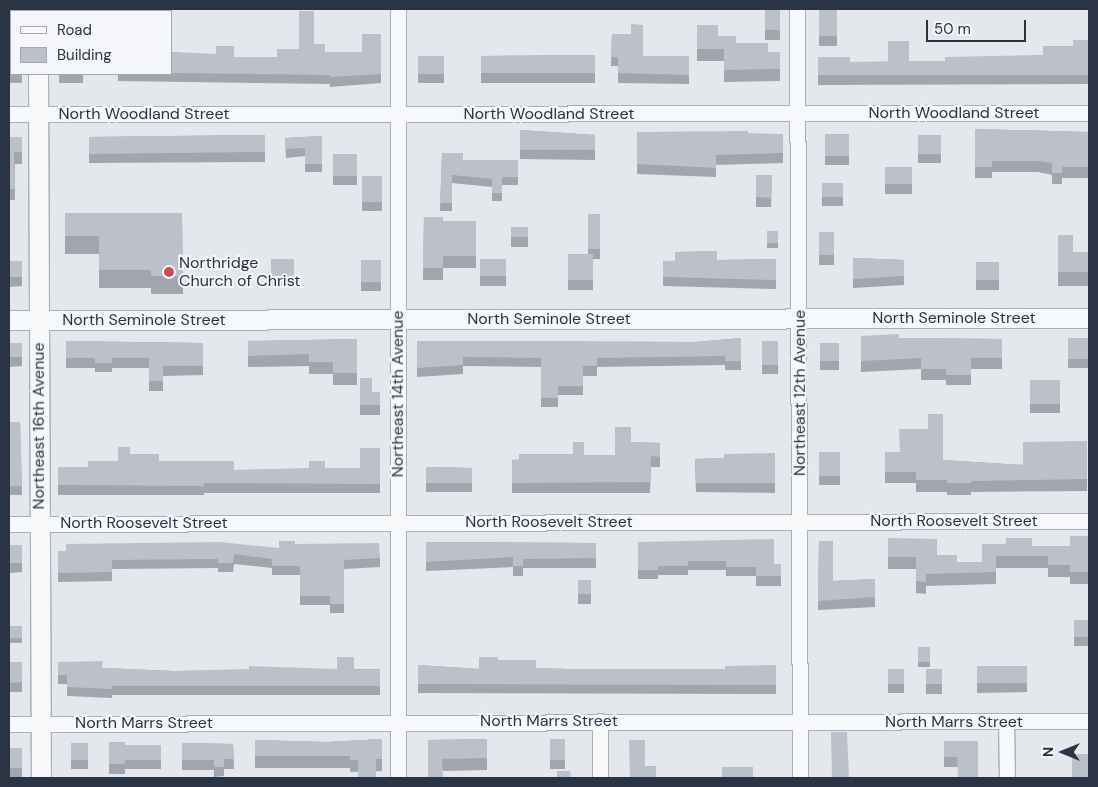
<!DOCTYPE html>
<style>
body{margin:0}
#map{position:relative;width:1098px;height:787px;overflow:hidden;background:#e4e7ec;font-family:"DM Sans",sans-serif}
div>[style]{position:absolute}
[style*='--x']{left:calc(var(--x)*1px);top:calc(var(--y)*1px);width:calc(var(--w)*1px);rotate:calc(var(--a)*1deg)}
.roads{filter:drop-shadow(1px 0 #a9aeb7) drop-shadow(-1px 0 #a9aeb7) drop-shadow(0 1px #a9aeb7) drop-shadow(0 -1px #a9aeb7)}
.minor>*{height:15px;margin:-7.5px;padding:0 7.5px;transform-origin:7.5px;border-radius:7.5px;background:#f7f8fa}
.tertiary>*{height:19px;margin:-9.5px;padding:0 9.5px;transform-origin:9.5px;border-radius:9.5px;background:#f7f8fa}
.wall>*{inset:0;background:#a1a5ae}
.building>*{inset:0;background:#bbc0ca}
.dots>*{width:14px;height:14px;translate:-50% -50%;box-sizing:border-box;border:2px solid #f4f6f9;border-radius:50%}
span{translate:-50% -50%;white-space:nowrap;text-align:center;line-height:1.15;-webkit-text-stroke:4px #f4f6f9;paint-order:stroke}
.street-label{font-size:16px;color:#2b3445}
.poi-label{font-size:16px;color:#2b3445}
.left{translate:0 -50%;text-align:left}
.frame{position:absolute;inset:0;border:10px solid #2b3445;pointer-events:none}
.legend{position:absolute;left:10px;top:10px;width:162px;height:65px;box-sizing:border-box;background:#f4f6f9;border:1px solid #a4a8b1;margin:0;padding:6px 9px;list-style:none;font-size:15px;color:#2b3445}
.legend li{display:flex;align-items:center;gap:10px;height:25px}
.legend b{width:25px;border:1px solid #a4a8b1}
.north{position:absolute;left:1038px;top:727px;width:50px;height:50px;-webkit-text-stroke:4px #f4f6f9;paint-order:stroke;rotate:270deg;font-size:14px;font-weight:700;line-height:20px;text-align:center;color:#2b3445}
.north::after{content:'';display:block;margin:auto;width:18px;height:22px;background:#2b3445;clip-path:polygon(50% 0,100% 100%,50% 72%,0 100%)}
.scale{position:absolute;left:926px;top:20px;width:100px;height:22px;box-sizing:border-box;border:2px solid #2b3445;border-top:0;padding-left:6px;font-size:15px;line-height:18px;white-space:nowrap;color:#2b3445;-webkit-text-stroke:4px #f4f6f9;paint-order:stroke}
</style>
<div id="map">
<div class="roads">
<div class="minor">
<div style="--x:398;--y:9;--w:769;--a:90"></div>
<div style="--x:797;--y:9;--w:769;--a:89.78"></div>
<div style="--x:9;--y:114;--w:1080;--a:-0.05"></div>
<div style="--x:9;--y:524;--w:1080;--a:-0.16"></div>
<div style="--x:600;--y:721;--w:57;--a:90"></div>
<div style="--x:1006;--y:722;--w:56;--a:89"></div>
<div style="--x:9;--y:724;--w:1080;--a:-0.16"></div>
</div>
<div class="tertiary">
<div style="--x:38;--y:9;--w:2;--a:90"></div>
<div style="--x:38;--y:74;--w:704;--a:89.76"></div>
<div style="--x:9;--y:320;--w:1080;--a:-0.11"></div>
</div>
</div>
<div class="wall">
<div style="clip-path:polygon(9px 9px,11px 11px,11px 74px,22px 74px,22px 83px,9px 83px)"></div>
<div style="clip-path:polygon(765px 10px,780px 10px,780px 40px,765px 40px)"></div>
<div style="clip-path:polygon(819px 10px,837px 10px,837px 46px,819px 46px)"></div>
<div style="clip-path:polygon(697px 25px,718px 36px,736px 43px,768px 52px,780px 52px,780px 81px,724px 82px,724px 61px,697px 61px)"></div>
<div style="clip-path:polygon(381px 34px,381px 83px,330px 87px,330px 84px,118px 81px,118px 74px,171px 74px,171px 52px,234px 57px,277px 57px,299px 49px,325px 52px,362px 52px)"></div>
<div style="clip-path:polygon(612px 34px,643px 56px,689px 56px,689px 84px,618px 83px,618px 66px,611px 66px)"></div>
<div style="clip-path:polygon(1089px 40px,1089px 84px,818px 85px,818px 57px,850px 62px,945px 61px,1043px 55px,1073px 46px)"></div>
<div style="clip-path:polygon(595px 55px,595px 83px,481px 83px,481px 56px)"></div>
<div style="clip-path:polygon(418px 56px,444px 56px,444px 83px,418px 83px)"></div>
<div style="clip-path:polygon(59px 74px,83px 74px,83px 83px,59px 83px)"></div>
<div style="clip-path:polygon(975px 129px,1089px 132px,1089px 178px,1062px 178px,1062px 184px,1052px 184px,1052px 175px,1038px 172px,992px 172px,992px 178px,975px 178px)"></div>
<div style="clip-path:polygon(520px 130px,595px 135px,595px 160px,520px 159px)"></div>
<div style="clip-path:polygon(637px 132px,783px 134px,783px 163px,716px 165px,716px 177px,637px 174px)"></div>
<div style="clip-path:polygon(825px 134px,849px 134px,849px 165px,825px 165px)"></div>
<div style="clip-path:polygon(265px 135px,265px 162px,89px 163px,89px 137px)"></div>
<div style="clip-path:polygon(918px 135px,941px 135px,941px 163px,918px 163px)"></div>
<div style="clip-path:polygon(322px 136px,322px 172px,305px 172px,305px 156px,286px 158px,285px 138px)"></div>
<div style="clip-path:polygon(9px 137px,22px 137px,22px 164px,15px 164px,15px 200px,9px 200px)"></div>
<div style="clip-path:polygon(442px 153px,463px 160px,518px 160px,518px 185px,502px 185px,502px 201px,492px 201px,492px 187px,452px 183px,452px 211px,440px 211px)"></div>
<div style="clip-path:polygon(333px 154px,357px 154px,357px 185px,333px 185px)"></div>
<div style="clip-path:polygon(885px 167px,912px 167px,912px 194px,885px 194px)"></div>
<div style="clip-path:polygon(756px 175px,772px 175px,771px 207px,756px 207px)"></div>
<div style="clip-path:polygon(362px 176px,382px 176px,382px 211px,362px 211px)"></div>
<div style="clip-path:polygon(822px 183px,843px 183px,843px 206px,822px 206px)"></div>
<div style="clip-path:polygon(65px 213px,182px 213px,183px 294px,151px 294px,151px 288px,99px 288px,99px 254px,65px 254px)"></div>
<div style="clip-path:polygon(588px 214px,600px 214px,600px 259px,593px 259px,593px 290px,568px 290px,568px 254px,588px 254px)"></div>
<div style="clip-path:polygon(424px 217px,443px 221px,476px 221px,476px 268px,443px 268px,443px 280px,423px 280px)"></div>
<div style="clip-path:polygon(511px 227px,528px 227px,528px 247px,511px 247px)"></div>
<div style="clip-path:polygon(767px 231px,778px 231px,778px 248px,767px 248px)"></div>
<div style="clip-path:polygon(819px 232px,834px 232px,834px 265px,819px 265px)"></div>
<div style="clip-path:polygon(1058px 235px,1073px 252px,1089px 252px,1089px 286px,1058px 286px)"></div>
<div style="clip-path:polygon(853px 258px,904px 260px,904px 285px,853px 288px)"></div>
<div style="clip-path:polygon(271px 259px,294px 259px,294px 286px,271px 286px)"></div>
<div style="clip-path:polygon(480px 259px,506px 259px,506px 286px,480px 286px)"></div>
<div style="clip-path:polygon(776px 259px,776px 289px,663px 286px,663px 261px)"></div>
<div style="clip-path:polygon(361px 260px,381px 260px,381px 291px,361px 291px)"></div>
<div style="clip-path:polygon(9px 261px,22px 261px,22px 286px,9px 287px)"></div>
<div style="clip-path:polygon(976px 262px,999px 262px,999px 290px,976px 290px)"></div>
<div style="clip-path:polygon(861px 336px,899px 338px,1002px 339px,1002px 369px,971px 369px,971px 385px,946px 385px,946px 380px,921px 380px,921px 369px,861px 372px)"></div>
<div style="clip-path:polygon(741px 338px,741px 370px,725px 370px,725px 365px,597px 367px,597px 376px,583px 376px,583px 395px,558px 395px,558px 407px,541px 407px,541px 367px,463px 366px,463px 374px,417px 377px,417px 341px,695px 342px)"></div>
<div style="clip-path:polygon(1068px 338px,1089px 338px,1089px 368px,1068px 368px)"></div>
<div style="clip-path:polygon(357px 339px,357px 385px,333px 385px,333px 374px,309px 374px,309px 366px,248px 367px,248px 341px)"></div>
<div style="clip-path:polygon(66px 341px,203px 343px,203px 375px,163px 376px,163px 391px,149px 391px,149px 368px,112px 368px,112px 372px,95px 372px,95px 368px,66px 368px)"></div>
<div style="clip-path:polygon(762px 341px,778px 341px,778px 374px,762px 374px)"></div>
<div style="clip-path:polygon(9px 343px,22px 343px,22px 366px,9px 367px)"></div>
<div style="clip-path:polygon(820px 343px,839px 343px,839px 370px,820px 370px)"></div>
<div style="clip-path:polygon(360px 378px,372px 392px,380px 392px,380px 415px,360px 415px)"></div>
<div style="clip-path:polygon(1030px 380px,1060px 380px,1060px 413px,1030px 413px)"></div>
<div style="clip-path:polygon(9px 422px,20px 422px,22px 495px,9px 495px)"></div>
<div style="clip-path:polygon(1087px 441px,1087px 491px,971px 492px,971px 495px,947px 495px,947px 492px,916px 492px,916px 483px,885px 483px,885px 452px,943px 460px,1023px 465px)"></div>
<div style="clip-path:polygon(631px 442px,660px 443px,660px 467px,651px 467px,650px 493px,512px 493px,512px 460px,584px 455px,615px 455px)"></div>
<div style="clip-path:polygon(380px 448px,380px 493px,204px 493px,204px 495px,58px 495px,58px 467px,88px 467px,118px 461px,130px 454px,159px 461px,234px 470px,360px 468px)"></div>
<div style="clip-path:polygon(819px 452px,840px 452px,840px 485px,819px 485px)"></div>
<div style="clip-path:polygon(775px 453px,775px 493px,696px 492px,695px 459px,724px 458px)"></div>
<div style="clip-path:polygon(426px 467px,472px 468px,472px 492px,426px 492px)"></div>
<div style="clip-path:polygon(1089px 536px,1089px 584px,1070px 584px,1070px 577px,1048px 577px,1048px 568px,996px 568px,996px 584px,926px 586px,926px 594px,916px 593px,916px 569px,888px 569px,888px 538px,957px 562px,982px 562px,982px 544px,1032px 546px,1070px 546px)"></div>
<div style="clip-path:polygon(819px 541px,833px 581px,875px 579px,875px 607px,818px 610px)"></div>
<div style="clip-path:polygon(426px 542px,596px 543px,596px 568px,523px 568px,523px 576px,513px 576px,513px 567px,426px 571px)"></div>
<div style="clip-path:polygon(638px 542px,774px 564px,781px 564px,781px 586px,756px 586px,756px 576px,726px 576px,726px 570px,688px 570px,688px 575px,658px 575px,658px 579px,638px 579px)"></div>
<div style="clip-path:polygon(295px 544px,380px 558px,380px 567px,344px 569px,344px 613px,330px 613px,330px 605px,300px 605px,300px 575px,272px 575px,272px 568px,234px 564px,233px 572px,218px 572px,218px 568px,112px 569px,112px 581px,58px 582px,58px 551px,279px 548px)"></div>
<div style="clip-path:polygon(9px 545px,22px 545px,22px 572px,9px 573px)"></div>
<div style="clip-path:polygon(578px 580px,591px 580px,591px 604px,578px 604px)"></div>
<div style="clip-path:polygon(1074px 620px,1089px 620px,1089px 646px,1074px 646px)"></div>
<div style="clip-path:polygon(9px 626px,22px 626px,22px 643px,9px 643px)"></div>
<div style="clip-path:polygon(918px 647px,930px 647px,930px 667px,918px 667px)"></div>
<div style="clip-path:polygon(498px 660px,536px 668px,567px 669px,725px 669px,776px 665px,776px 694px,418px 693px,418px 665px,479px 669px)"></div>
<div style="clip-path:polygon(9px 662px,22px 662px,22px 692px,9px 692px)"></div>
<div style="clip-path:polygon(58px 662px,103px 668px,174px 671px,380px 669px,380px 695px,112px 695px,112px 698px,67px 696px,67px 684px,58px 684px)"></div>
<div style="clip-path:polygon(977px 666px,1027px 666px,1027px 692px,977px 693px)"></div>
<div style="clip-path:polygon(888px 669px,904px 669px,904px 693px,888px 693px)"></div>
<div style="clip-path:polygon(926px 669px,942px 669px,942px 694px,926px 694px)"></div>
<div style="clip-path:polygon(382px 739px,382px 771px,350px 772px,350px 768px,255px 768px,255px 740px,328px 742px)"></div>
<div style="clip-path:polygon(487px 739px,487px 770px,443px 771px,428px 740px)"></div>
<div style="clip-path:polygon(550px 739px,565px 739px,565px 769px,550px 769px)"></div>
<div style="clip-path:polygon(944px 741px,978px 778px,957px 767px,944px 767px)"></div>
<div style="clip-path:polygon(109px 742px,125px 745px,161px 745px,161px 769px,125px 769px,125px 774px,109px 774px)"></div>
<div style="clip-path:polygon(71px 743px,88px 743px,88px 769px,71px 769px)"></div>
<div style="clip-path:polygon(182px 743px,233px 744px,234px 769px,224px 769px,224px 776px,214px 777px,214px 770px,182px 770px)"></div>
<div style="clip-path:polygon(9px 748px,22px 748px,22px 777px,9px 777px)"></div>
</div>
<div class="building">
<div style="clip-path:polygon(9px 9px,12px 9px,11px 71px,9px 71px)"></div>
<div style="clip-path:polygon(765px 10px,780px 10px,780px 30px,765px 30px)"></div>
<div style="clip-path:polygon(819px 10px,837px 10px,837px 36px,819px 36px)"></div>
<div style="clip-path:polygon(299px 11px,314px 11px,314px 44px,325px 44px,325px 52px,362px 52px,362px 34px,381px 34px,381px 74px,330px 77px,330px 75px,171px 73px,171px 52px,216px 54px,216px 46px,234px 46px,234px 57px,277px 57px,277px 49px,299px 49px)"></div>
<div style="clip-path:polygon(631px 24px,643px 25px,643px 56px,689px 56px,689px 75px,618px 73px,618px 57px,611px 57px,612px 34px,631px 34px)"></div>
<div style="clip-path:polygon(697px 25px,718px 25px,718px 36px,736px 36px,736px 43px,768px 43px,768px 52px,780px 52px,780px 69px,724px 70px,724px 49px,697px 49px)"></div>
<div style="clip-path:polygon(1073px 40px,1089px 40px,1089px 75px,818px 75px,818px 57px,850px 57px,850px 62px,888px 62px,888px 41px,909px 41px,909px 61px,945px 61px,945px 57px,1043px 55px,1043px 46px,1073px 46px)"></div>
<div style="clip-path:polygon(595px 55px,595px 73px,481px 73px,481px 56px)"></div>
<div style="clip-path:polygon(418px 56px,444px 56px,444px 74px,418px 74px)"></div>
<div style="clip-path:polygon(975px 129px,1089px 132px,1089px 167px,1062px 167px,1062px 173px,1052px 173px,1052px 163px,1038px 161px,992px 161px,992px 167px,975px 167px)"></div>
<div style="clip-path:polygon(520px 130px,595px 135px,595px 150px,520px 150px)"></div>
<div style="clip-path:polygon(748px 131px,748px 134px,783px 134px,783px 153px,716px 155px,716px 168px,637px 164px,637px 132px)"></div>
<div style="clip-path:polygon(825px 134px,849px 134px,849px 156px,825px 156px)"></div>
<div style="clip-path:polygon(265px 135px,265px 152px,89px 154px,89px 137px)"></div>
<div style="clip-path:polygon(918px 135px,941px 135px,941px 154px,918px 154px)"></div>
<div style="clip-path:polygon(322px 136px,322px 164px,305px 164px,305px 148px,286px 149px,285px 138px)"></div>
<div style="clip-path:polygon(9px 137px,22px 137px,22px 152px,14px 152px,15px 189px,9px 189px)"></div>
<div style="clip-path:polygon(442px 153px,463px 153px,463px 160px,518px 160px,518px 177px,502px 177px,502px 193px,492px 193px,492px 179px,452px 175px,452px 203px,440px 203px)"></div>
<div style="clip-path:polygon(333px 154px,357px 154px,357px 176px,333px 176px)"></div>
<div style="clip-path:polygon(885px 167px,912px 167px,912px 184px,885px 184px)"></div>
<div style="clip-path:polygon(756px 175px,772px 175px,771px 198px,756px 197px)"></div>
<div style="clip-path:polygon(362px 176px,382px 176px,382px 202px,362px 202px)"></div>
<div style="clip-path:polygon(822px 183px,843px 183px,843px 197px,822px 197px)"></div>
<div style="clip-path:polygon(65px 213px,182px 213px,183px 276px,151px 276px,151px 270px,99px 270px,99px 236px,65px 236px)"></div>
<div style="clip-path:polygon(588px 214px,600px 214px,600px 249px,588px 249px)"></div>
<div style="clip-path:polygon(424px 217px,443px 217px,443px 221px,476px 221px,476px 256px,443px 256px,443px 268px,423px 268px)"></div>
<div style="clip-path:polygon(511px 227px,528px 227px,528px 237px,511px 237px)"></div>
<div style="clip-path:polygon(767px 231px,778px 231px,778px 243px,767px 243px)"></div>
<div style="clip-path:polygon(819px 232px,834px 232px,834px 255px,819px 255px)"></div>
<div style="clip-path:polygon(1058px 235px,1073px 235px,1073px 252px,1089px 252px,1089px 272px,1058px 272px)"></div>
<div style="clip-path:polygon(700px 251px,717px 251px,717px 260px,776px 259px,776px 280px,663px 277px,663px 261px,675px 261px,675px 252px)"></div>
<div style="clip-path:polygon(568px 254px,593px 254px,593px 280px,568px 280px)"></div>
<div style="clip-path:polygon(853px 258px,904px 260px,904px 276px,853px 279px)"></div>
<div style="clip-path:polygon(271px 259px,294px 259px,294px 277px,271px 277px)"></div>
<div style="clip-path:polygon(480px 259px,506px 259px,506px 276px,480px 276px)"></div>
<div style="clip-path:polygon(361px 260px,381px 260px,381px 282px,361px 282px)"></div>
<div style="clip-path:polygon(9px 261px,22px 261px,22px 277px,9px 277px)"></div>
<div style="clip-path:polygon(976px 262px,999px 262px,999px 280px,976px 280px)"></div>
<div style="clip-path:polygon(899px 334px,899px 338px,1002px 339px,1002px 358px,971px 358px,971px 375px,946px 375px,946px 369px,921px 369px,921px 358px,861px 361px,861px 336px)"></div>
<div style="clip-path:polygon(741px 338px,741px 361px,725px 361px,725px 356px,597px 358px,597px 366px,583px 366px,583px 386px,558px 386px,558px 398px,541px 398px,541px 358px,463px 357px,463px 365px,417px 368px,417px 341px,695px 342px)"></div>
<div style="clip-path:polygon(1068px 338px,1089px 338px,1089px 359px,1068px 359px)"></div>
<div style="clip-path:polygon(357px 339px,357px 373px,333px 373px,333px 362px,309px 362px,309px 354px,248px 356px,248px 341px)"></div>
<div style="clip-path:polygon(66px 341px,203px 343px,203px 366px,163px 366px,163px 381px,149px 381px,149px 358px,112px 358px,112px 363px,95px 363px,95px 358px,66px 358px)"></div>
<div style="clip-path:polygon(762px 341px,778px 341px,778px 365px,762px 365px)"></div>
<div style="clip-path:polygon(9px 343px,22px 343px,22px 357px,9px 357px)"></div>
<div style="clip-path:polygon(820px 343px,839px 343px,839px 361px,820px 361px)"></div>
<div style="clip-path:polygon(360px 378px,372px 378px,372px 392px,380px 392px,380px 405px,360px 405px)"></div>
<div style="clip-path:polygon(1030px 380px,1060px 380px,1060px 404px,1030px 404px)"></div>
<div style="clip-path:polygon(928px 414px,943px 414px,943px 460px,1023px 465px,1023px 442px,1087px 441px,1087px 479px,971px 481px,971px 483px,947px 483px,947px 480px,916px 480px,916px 472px,885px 472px,885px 452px,900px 452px,899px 429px,928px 429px)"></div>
<div style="clip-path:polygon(9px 422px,20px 422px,22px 486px,9px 486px)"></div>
<div style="clip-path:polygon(615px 427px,631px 427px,631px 442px,660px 443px,660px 457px,651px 456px,650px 482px,512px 483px,512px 460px,519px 460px,519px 454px,573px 454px,573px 442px,584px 442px,584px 455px,615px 455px)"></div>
<div style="clip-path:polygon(118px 447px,130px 447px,130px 454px,159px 454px,159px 461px,234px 461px,234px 470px,309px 468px,309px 461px,325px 461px,325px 468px,360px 468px,360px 448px,380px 448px,380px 484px,204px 483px,204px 486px,58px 485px,58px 467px,88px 467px,88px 461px,118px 461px)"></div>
<div style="clip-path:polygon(819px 452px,840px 452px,840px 476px,819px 476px)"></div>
<div style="clip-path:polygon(775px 453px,775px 483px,696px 483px,695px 459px,724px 458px,724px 454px)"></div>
<div style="clip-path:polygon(426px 467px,472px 468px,472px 483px,426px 483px)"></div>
<div style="clip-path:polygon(1070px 536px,1089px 536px,1089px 572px,1070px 572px,1070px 565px,1048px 565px,1048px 556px,996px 556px,996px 572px,926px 574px,926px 582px,916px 581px,916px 557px,888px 557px,888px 538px,937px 539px,937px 555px,957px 555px,957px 562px,982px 562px,982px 544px,1006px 544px,1006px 538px,1032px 538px,1032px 546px,1070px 546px)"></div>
<div style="clip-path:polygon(774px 539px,774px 564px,781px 564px,781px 576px,756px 576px,756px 567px,726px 567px,726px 561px,688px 561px,688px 566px,658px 566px,658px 570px,638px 570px,638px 542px)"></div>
<div style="clip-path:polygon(279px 541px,295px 541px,295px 544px,379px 543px,380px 558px,344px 560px,344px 604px,330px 604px,330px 596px,300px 596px,300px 566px,272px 566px,272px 559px,234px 554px,233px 563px,218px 563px,218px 559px,112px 560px,112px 572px,58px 573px,58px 551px,66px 551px,66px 544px,219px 542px,279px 548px)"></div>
<div style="clip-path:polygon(819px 541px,833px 541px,833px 581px,875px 579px,875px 597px,818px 601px)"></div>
<div style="clip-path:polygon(426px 542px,596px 543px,596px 558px,523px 559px,523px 566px,513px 566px,513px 557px,426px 562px)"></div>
<div style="clip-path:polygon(9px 545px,22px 545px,22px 563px,9px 563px)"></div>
<div style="clip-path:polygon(578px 580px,591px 580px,591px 594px,578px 594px)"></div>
<div style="clip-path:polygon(1074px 620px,1089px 620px,1089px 637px,1074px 637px)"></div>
<div style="clip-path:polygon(9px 626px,22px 626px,22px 638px,9px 638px)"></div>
<div style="clip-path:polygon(918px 647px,930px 647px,930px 662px,918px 662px)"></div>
<div style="clip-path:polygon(337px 657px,354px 657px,354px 670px,380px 669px,380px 686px,112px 686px,112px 689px,67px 687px,67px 675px,58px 675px,58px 662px,103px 661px,102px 668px,174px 671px,249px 669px,249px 666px,337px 669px)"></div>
<div style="clip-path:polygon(479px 657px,498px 657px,498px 660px,536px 660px,536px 668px,567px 669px,725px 669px,725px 666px,776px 665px,776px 685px,418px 684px,418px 665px,479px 669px)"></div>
<div style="clip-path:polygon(9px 662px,22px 662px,22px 682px,9px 683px)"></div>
<div style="clip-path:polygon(977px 666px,1027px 666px,1027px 683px,977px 683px)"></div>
<div style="clip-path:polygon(888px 669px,904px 669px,904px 684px,888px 684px)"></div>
<div style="clip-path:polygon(926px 669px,942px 669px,942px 684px,926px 684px)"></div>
<div style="clip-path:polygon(831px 732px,847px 732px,849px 778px,832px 778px)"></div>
<div style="clip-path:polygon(382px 739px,382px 759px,376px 759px,376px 778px,358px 778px,358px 760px,350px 760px,350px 756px,255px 756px,255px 740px,328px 742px)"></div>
<div style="clip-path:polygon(487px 739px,487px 758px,442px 759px,443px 778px,428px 778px,428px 740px)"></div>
<div style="clip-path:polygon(550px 739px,565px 739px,565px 760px,550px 760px)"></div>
<div style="clip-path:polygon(629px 740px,645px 740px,645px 766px,656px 766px,656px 778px,630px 778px)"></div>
<div style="clip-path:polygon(944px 741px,978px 741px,978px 778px,958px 778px,957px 757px,944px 757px)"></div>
<div style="clip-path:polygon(109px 742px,125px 742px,125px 745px,161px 745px,161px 760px,125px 760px,125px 764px,109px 764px)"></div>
<div style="clip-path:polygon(71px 743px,88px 743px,88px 760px,71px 760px)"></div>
<div style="clip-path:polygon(182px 743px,233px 744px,234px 759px,224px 759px,224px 767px,214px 767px,214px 760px,182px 760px)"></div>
<div style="clip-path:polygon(9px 748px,22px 748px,22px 768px,9px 768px)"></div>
<div style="clip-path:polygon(1072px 754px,1089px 754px,1089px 778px,1072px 778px)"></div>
<div style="clip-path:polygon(722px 767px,753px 767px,753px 778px,722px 778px)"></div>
<div style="clip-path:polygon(557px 771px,570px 771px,571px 778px,557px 778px)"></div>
</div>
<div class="dots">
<div style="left:169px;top:272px;background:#d1495b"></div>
</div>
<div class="street-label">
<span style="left:954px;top:113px">North Woodland Street</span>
<span style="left:144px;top:114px">North Woodland Street</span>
<span style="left:549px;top:114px">North Woodland Street</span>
<span style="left:954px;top:318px">North Seminole Street</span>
<span style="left:549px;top:319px">North Seminole Street</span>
<span style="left:144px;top:320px">North Seminole Street</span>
<span style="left:800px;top:393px;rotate:-90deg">Northeast 12th Avenue</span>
<span style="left:398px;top:394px;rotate:-90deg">Northeast 14th Avenue</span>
<span style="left:39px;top:426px;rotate:-90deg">Northeast 16th Avenue</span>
<span style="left:954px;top:521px">North Roosevelt Street</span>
<span style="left:549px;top:522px">North Roosevelt Street</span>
<span style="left:144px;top:523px">North Roosevelt Street</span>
<span style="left:549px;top:721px">North Marrs Street</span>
<span style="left:954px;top:722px">North Marrs Street</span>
<span style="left:144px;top:723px">North Marrs Street</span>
</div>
<div class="poi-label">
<span class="left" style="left:179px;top:272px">Northridge<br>Church of Christ</span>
</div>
<div class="frame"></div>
<ul class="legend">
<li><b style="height:6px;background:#f7f8fa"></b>Road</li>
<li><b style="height:14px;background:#bbc0ca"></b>Building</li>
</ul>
<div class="north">N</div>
<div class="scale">50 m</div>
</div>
